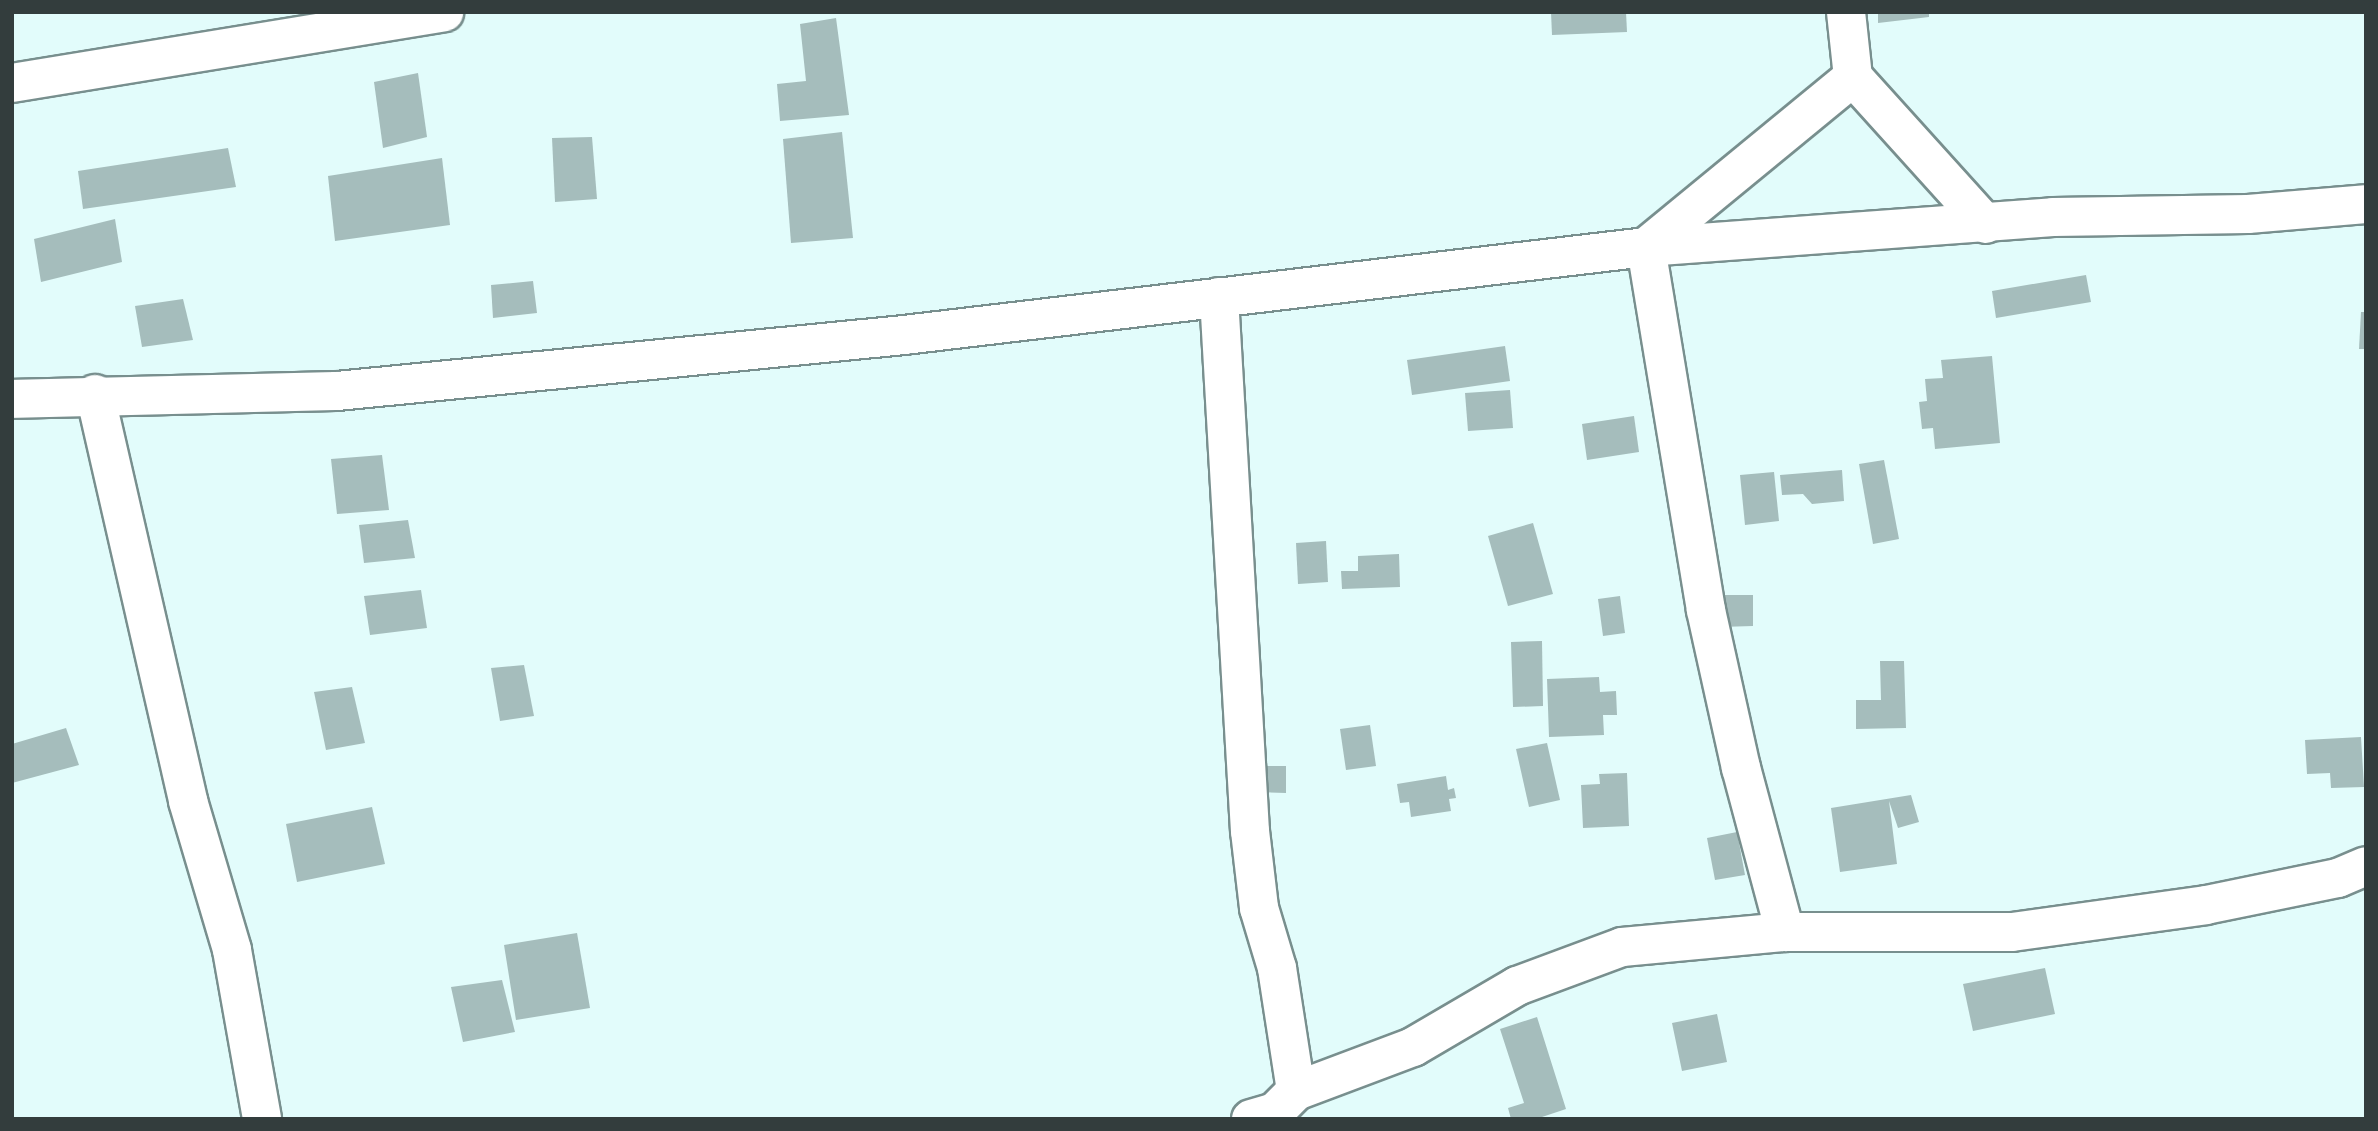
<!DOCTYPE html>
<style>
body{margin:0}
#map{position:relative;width:2378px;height:1131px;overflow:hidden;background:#e2fcfb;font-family:Arial,sans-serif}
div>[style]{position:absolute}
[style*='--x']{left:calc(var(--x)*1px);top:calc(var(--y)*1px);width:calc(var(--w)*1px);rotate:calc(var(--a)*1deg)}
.building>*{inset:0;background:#a5bdbc}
.roads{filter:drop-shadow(2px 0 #788f8e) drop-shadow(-2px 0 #788f8e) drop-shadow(0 2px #788f8e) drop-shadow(0 -2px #788f8e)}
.minor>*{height:38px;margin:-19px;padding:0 19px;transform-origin:19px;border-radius:19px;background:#fff}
span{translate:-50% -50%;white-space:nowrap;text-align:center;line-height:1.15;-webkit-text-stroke:7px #fff;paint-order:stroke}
.frame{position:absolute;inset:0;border:14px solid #333d3d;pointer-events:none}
</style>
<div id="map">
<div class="building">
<div style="clip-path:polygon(1551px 12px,1626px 12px,1627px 32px,1552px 35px)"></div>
<div style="clip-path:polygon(1878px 12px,1929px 12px,1929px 17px,1878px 23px)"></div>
<div style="clip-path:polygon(836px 18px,849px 115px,780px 121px,777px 84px,806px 81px,800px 24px)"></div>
<div style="clip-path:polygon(418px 73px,427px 137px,383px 148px,374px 82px)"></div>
<div style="clip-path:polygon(842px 132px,853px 238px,791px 243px,783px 139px)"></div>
<div style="clip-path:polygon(592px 137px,597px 199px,555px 202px,552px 138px)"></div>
<div style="clip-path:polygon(228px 148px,236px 187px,83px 209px,78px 171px)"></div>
<div style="clip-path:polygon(442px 158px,450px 225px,335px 241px,328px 176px)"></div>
<div style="clip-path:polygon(115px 219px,122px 262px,41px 282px,34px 239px)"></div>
<div style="clip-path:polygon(2086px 275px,2091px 302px,1996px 318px,1992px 291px)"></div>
<div style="clip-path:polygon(533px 281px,537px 313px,493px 318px,491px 285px)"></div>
<div style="clip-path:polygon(183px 299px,193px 340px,142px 347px,135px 306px)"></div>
<div style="clip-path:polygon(2361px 312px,2366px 312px,2366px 349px,2359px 349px)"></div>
<div style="clip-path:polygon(1505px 346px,1510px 381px,1412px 395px,1407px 360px)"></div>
<div style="clip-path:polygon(1992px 356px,2000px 443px,1935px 449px,1933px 428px,1922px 429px,1919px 402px,1927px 401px,1925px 379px,1943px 378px,1941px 360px)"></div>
<div style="clip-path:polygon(1510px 390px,1513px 428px,1468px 431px,1465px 393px)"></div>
<div style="clip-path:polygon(1634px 416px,1639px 452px,1587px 460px,1582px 424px)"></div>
<div style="clip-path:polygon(382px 455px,389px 510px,337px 514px,331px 459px)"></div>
<div style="clip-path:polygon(1884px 460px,1899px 539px,1873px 544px,1859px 464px)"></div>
<div style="clip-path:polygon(1842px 470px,1844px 501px,1812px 504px,1803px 494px,1782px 495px,1780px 475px)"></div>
<div style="clip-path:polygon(1774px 472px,1779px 521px,1745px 525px,1740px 475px)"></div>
<div style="clip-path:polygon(408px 520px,415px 558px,364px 563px,359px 525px)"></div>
<div style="clip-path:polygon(1533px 523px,1553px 594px,1508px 606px,1488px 536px)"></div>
<div style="clip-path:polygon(1326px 541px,1328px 582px,1298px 584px,1296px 543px)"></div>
<div style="clip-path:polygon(1399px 554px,1400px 587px,1342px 589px,1341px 571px,1358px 571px,1358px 556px)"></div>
<div style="clip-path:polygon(421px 590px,427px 628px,370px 635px,364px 596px)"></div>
<div style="clip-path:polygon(1720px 595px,1753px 595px,1753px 626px,1720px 627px)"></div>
<div style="clip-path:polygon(1620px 596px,1625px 633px,1603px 636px,1598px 599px)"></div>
<div style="clip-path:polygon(1542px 641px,1543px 706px,1513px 707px,1511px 642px)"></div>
<div style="clip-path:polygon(1880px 661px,1904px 661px,1906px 728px,1856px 729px,1856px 700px,1881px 700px)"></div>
<div style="clip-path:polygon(524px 665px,534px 716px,500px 721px,491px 668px)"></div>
<div style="clip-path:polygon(1599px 677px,1600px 692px,1616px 691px,1617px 715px,1603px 715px,1604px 735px,1549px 737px,1547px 679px)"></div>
<div style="clip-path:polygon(352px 687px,365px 743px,326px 750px,314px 692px)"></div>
<div style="clip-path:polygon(1370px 725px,1376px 766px,1346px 770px,1340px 729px)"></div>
<div style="clip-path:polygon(66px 728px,79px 765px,12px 783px,12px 744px)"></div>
<div style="clip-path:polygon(2361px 737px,2364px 787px,2331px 788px,2330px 773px,2307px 774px,2305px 740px)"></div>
<div style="clip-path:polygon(1547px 743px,1560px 800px,1529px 807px,1516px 749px)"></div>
<div style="clip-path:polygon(1261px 766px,1286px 766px,1286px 793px,1260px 792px)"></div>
<div style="clip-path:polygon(1627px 773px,1629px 826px,1583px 828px,1581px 785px,1600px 784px,1599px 774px)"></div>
<div style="clip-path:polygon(1446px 776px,1448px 790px,1454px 788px,1456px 798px,1449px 799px,1451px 811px,1411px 817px,1409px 802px,1400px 803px,1397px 784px)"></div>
<div style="clip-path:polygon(1911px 795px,1919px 822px,1898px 828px,1889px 801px,1897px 864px,1840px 872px,1831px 808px)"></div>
<div style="clip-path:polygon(372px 807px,385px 864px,297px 882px,286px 824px)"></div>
<div style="clip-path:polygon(1737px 832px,1745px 875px,1715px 880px,1707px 838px)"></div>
<div style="clip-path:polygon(577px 933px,590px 1008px,516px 1020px,504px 945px)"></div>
<div style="clip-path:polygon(2045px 968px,2055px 1014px,1973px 1031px,1963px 984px)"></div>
<div style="clip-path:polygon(502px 980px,515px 1032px,463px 1042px,451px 987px)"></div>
<div style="clip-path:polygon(1717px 1014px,1727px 1062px,1682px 1071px,1672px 1023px)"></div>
<div style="clip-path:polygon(1537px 1017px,1566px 1109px,1536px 1119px,1511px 1119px,1508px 1108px,1524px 1103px,1500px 1029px)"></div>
</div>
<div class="roads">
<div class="minor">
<div style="--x:1846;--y:12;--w:65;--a:83.9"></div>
<div style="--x:1853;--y:77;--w:198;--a:47.9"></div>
<div style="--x:12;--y:83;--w:438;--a:-9.3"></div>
<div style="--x:1219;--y:297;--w:535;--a:86.68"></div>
<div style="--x:1250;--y:831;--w:78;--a:83.3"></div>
<div style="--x:1259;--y:908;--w:63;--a:73.3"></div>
<div style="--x:1277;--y:968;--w:124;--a:81.2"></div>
<div style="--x:95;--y:394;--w:417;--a:77.1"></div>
<div style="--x:188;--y:801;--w:155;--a:73.5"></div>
<div style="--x:232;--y:950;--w:172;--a:79.9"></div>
<div style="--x:12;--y:399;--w:325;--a:-1.4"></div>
<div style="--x:337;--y:391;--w:570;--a:-5.64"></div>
<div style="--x:904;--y:335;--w:747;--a:-6.76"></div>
<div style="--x:1646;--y:247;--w:408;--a:-4.2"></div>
<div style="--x:2053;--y:217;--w:195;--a:-0.9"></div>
<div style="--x:2248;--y:214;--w:118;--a:-4.8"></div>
<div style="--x:1785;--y:932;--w:170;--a:-105"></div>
<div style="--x:1741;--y:768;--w:162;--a:-102.5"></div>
<div style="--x:1706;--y:610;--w:368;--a:-99.4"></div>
<div style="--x:1646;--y:247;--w:268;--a:-39.4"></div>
<div style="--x:1251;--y:1119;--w:25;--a:-16"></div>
<div style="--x:1275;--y:1112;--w:30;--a:-45"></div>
<div style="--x:1296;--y:1091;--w:125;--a:-20.6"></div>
<div style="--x:1413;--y:1047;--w:121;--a:-30.4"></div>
<div style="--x:1517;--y:986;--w:112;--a:-20.4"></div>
<div style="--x:1622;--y:947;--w:164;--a:-5.3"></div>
<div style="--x:1785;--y:932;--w:227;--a:0"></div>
<div style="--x:2012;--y:932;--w:196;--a:-7.9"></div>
<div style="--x:2206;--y:905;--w:135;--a:-11.6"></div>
<div style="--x:2338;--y:878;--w:30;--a:-23"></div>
</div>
</div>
<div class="frame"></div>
</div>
